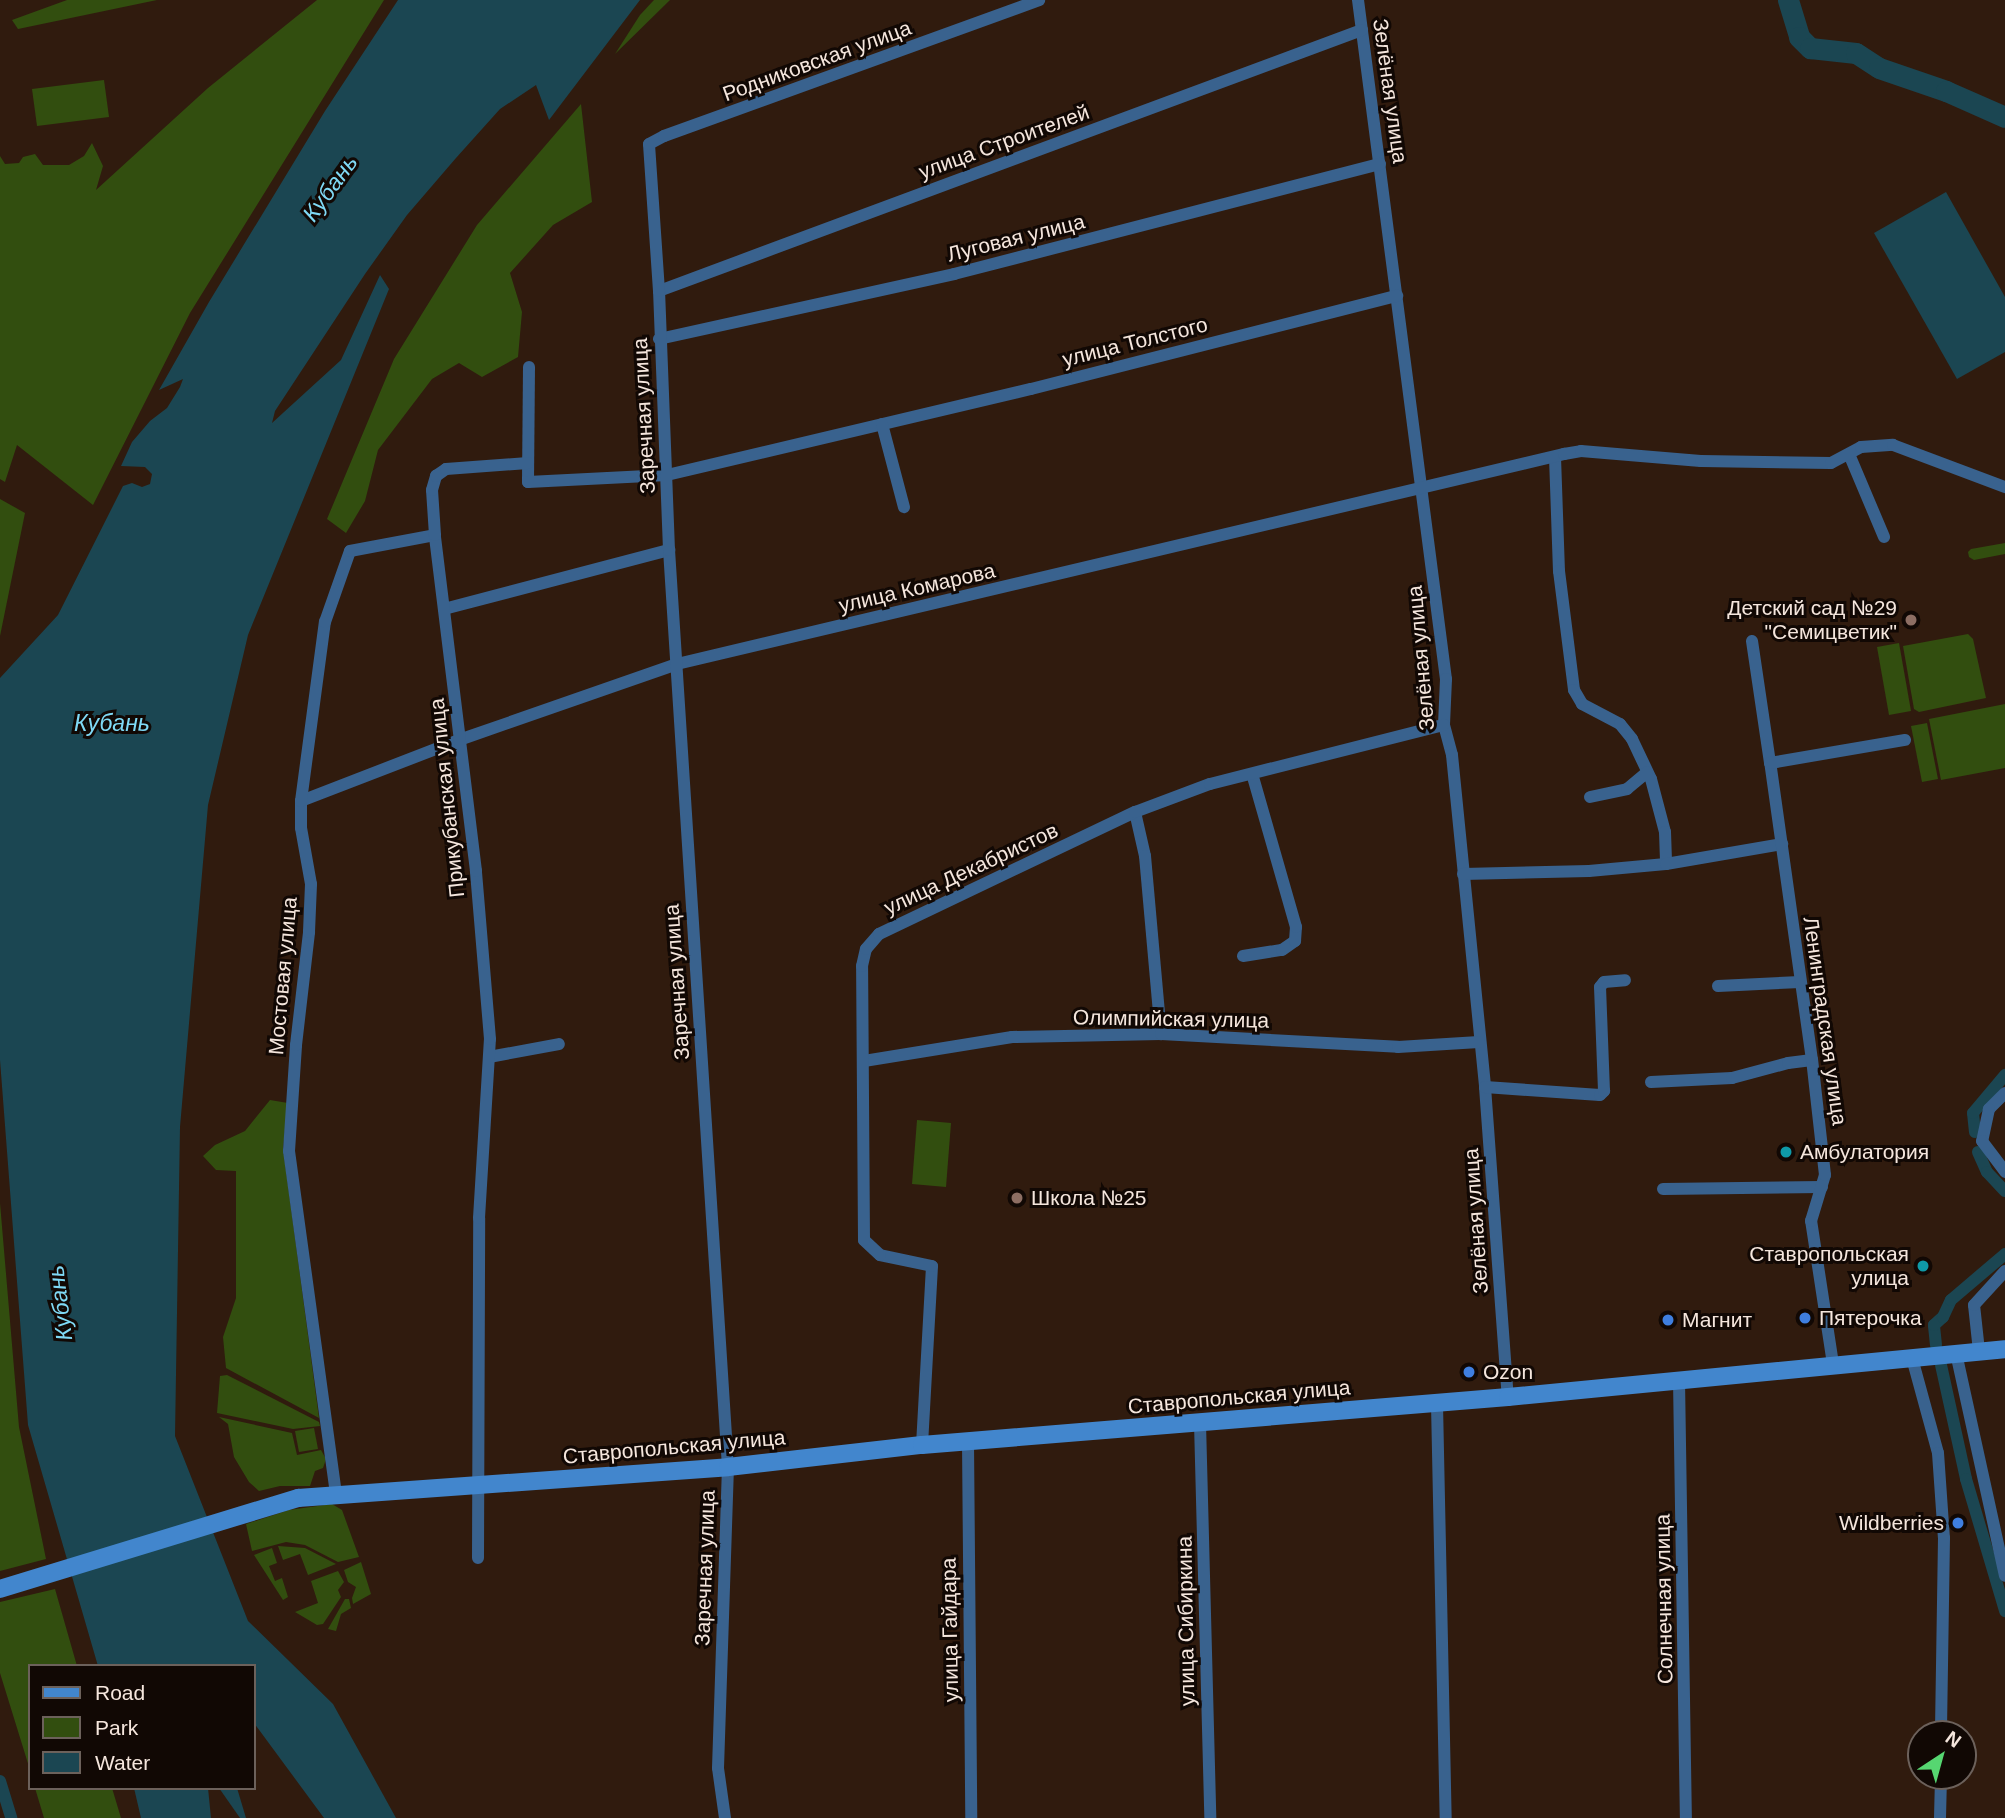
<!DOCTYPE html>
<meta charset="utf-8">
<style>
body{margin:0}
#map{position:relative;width:2005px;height:1818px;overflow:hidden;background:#301b0e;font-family:Arial,sans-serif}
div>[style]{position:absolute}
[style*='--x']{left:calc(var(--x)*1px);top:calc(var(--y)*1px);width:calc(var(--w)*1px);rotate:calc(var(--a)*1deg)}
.green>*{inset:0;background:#324e0f}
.water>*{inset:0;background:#1b4652}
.canal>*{height:12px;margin:-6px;padding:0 6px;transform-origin:6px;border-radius:6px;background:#1b4652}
.river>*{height:21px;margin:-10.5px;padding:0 10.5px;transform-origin:10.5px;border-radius:10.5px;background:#1b4652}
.minor>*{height:12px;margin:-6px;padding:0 6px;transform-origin:6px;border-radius:6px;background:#39628e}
.secondary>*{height:18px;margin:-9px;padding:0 9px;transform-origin:9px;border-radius:9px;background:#4286cd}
.dots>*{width:19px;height:19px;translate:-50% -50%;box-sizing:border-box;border:4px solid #110804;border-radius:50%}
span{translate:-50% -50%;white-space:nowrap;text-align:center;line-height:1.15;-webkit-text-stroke:6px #110804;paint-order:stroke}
.street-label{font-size:21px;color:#f5e6dd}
.poi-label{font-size:21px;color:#f5e6dd}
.right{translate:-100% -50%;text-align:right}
.left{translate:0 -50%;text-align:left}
.water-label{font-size:23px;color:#7fd9f5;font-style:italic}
.legend{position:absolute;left:28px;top:1664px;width:228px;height:126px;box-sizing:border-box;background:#110804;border:2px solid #6c615b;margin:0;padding:9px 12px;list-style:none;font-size:21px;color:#f5e6dd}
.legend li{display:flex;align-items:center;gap:14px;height:35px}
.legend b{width:35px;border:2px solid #6c615b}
.north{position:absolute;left:1907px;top:1720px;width:70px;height:70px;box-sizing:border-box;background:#110804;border:2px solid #6c615b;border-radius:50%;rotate:36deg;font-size:19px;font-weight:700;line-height:28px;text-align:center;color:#f5e6dd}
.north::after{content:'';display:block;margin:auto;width:24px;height:32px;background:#56d671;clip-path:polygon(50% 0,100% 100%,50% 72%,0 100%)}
</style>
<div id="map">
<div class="green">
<div style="clip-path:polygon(67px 0,157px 0,18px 29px,12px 20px)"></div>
<div style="clip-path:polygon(317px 0,384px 0,190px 313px,93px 505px,17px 445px,5px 482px,0 479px,0 156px,5px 164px,19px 163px,23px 157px,35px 154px,43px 165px,69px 165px,84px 156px,92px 143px,103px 166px,96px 190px,208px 88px)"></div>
<div style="clip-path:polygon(654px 0,670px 0,615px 54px,640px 15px)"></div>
<div style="clip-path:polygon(104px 80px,109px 117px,37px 126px,32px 89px)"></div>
<div style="clip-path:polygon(581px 104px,592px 202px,553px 225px,510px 273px,522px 312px,518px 357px,482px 377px,459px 363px,432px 379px,378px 450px,365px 501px,346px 533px,327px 519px,394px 359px,477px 225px)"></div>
<div style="clip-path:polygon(0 499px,25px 513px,0 636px)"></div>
<div style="clip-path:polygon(2005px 543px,2005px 554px,1974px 560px,1969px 557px,1968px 552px,1971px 549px)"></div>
<div style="clip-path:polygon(1968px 634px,1973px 639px,1986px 698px,1919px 712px,1914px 709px,1903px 646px)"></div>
<div style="clip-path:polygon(1899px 643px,1911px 711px,1889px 715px,1877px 647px)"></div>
<div style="clip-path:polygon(2005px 704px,2005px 768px,1941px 780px,1929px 719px)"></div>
<div style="clip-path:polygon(1927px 723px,1938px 779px,1922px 782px,1911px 726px)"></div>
<div style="clip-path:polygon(270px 1100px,288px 1103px,283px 1148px,319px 1418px,226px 1368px,223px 1337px,236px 1298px,236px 1171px,216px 1170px,203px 1156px,215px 1145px,245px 1131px)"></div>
<div style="clip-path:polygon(917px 1120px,951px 1123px,946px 1187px,912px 1184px)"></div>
<div style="clip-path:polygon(0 1203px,19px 1427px,46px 1559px,0 1571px)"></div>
<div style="clip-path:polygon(227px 1375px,319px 1422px,320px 1426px,293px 1429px,217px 1413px,220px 1376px)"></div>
<div style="clip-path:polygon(219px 1417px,292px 1433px,297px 1455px,321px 1450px,326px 1459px,323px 1468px,315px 1471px,310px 1486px,280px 1486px,259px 1491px,249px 1482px,234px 1457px,228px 1424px)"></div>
<div style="clip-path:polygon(314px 1428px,318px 1449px,299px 1452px,295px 1431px)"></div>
<div style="clip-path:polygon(332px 1504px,342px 1510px,359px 1557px,338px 1562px,305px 1545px,286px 1542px,252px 1551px,246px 1524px,289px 1510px)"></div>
<div style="clip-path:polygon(278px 1546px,305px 1548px,336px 1564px,308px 1575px,300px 1554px,283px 1560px)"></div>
<div style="clip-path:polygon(272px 1548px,277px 1563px,269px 1566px,275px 1581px,282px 1578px,288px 1597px,283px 1600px,254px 1555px)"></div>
<div style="clip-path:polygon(361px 1562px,371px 1594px,353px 1604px,352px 1598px,356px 1587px,348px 1582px,344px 1570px)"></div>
<div style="clip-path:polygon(338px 1571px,344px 1582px,338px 1590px,341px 1597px,323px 1624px,317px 1625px,295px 1612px,318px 1603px,311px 1581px)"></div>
<div style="clip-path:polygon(55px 1589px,77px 1666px,30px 1666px,30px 1770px,0 1673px,0 1602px)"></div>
<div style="clip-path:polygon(345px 1599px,349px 1599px,351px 1608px,341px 1614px,336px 1631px,328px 1629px)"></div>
<div style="clip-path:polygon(35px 1788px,112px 1788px,121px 1818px,44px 1818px)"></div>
</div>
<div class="water">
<div style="clip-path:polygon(398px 0,640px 0,549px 120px,536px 85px,500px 109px,456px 158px,407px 215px,365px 274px,275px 411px,272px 423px,341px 360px,380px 275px,389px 289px,248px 635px,208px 805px,180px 1127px,175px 1436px,248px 1621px,333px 1704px,396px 1818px,324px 1818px,254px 1723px,254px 1666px,98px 1666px,28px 1425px,0 1060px,0 678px,58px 615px,123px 486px,132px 483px,142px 487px,150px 484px,152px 474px,145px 467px,121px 466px,132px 442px,150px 421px,167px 408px,180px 387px,183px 379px,159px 390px,209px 302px,325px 111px)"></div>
<div style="clip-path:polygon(1946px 192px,2005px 297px,2005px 352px,1957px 379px,1874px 233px)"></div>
<div style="clip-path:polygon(134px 1788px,208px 1788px,211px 1818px,141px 1818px)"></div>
<div style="clip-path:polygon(219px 1788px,237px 1788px,246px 1818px,240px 1818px)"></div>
</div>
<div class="canal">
<div style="--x:1975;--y:1132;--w:19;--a:-96"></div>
<div style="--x:1973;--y:1113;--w:50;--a:-49.9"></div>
<div style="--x:1978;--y:1152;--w:22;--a:66"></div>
<div style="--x:1987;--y:1172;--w:26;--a:47"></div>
<div style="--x:1936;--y:1345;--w:20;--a:-96"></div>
<div style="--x:1934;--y:1325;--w:12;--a:-42"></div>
<div style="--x:1943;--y:1317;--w:19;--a:-65"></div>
<div style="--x:1951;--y:1300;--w:71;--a:-40.4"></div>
<div style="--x:1941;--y:1365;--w:117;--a:77.6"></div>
<div style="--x:1966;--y:1479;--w:138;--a:73.5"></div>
<div style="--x:0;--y:1781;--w:39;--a:73"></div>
</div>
<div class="river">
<div style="--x:1788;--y:0;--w:39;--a:73"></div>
<div style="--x:1799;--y:37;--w:16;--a:45"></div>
<div style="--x:1810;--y:48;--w:46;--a:6.2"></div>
<div style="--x:1856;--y:53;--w:27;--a:33"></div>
<div style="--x:1879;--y:68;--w:71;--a:18.9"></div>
<div style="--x:1946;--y:91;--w:64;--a:23.8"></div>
</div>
<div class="minor">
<div style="--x:1358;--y:0;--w:685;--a:82.62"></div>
<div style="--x:1446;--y:679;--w:46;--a:92.5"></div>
<div style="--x:1444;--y:725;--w:31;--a:75"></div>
<div style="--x:1452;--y:755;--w:334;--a:84.3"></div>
<div style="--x:1485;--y:1087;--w:311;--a:85.8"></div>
<div style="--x:659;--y:291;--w:750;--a:-20.37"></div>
<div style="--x:659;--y:339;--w:302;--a:-12.4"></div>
<div style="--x:954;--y:274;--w:440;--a:-14.5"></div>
<div style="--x:529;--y:367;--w:115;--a:90.5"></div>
<div style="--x:528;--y:482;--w:139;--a:-2.9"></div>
<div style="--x:667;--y:475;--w:374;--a:-13.3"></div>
<div style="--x:1031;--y:389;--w:378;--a:-14.3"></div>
<div style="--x:882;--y:424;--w:86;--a:75.2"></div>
<div style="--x:1849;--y:454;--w:90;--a:67.1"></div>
<div style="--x:1555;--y:457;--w:114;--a:88"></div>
<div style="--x:1559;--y:571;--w:120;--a:82.8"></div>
<div style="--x:1574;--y:690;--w:16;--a:60"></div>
<div style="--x:1582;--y:704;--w:43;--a:27.8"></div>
<div style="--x:1620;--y:724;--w:19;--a:51"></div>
<div style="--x:1632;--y:739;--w:44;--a:64.6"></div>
<div style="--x:1651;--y:779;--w:55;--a:75.2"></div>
<div style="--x:1665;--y:832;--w:32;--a:88"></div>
<div style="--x:444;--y:609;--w:233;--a:-14.7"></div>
<div style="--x:1752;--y:641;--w:123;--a:81.6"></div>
<div style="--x:1590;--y:797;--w:38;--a:-12"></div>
<div style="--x:1627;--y:789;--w:26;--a:-40"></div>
<div style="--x:301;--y:801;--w:169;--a:-21.1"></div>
<div style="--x:459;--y:740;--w:231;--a:-19.2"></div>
<div style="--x:677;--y:664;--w:912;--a:-13.32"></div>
<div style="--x:1564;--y:454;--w:17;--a:-10"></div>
<div style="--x:1581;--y:451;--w:120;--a:4.8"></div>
<div style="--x:1701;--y:461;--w:130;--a:0.9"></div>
<div style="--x:1831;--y:463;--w:34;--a:-28"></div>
<div style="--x:1861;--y:447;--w:32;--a:-4"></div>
<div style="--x:1893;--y:445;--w:120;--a:20.6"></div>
<div style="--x:1135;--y:812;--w:45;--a:77.2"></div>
<div style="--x:1145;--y:856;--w:179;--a:84.9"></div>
<div style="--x:1463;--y:874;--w:126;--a:-1.4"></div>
<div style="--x:1589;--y:871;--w:77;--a:-5.2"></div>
<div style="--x:1666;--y:864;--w:118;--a:-9.8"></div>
<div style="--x:1243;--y:956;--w:39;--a:-9"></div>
<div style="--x:1282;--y:950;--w:16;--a:-35"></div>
<div style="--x:1295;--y:941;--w:14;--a:-86"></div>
<div style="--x:1296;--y:927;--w:159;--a:-106"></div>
<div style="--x:1718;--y:986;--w:82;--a:-2.8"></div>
<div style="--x:489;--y:1057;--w:71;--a:-10.5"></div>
<div style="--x:864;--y:1061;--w:150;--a:-9.2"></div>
<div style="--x:1012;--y:1037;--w:149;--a:-1.2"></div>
<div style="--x:1161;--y:1034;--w:237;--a:3.1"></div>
<div style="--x:1398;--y:1047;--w:81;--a:-3.5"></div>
<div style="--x:1651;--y:1082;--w:81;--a:-2.8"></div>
<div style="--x:1732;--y:1078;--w:58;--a:-15"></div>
<div style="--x:1788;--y:1063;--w:24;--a:-7"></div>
<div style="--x:1485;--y:1087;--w:115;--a:4"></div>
<div style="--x:1600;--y:1095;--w:6;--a:-45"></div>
<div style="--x:1604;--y:1091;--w:104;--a:-92.2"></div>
<div style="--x:1600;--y:987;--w:6;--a:-51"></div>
<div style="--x:1604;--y:982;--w:21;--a:-5"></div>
<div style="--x:2005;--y:1093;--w:23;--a:135"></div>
<div style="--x:1989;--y:1109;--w:33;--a:102"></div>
<div style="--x:1982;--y:1141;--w:39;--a:53"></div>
<div style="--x:1663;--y:1189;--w:159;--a:-0.7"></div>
<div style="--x:1979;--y:1351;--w:46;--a:-96.2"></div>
<div style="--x:1974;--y:1305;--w:46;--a:-47.6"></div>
<div style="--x:1956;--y:1353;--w:228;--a:77.6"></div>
<div style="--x:1912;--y:1358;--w:98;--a:74.7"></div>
<div style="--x:1938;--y:1453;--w:85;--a:86"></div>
<div style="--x:1944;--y:1538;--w:196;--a:90.9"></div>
<div style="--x:1833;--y:1364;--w:145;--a:-98.7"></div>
<div style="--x:1811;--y:1221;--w:48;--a:-73.1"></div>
<div style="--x:1825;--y:1175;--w:116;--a:-96.4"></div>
<div style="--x:1812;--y:1060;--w:300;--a:-98"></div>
<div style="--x:1770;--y:763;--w:137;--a:-9.7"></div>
<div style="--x:1679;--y:1380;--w:438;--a:89.1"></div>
<div style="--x:1437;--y:1404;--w:414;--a:88.8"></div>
<div style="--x:1200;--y:1423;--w:395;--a:88.5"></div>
<div style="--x:968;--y:1442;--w:376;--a:89.5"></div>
<div style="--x:922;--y:1445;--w:179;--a:-86.8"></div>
<div style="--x:932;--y:1266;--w:53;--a:-168.1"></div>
<div style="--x:880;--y:1255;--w:22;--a:-137"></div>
<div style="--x:864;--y:1240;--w:274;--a:-90.4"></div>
<div style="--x:862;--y:966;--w:17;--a:-77"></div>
<div style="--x:866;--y:949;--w:20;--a:-49"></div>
<div style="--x:879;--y:934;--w:284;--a:-25.5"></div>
<div style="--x:1135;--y:812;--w:80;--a:-20.5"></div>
<div style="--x:1210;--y:784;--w:241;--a:-14.2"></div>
<div style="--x:336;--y:1494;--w:346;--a:-97.8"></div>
<div style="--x:289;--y:1151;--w:106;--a:-86.2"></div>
<div style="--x:296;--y:1045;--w:114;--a:-83.4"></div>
<div style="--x:309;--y:932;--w:48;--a:-87.6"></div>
<div style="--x:311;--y:884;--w:57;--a:-100.1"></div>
<div style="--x:301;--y:828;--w:27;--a:-90"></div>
<div style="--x:301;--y:801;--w:181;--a:-82.4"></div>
<div style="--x:325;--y:622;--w:75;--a:-70.6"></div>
<div style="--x:350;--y:551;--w:86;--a:-10.7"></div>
<div style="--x:478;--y:1558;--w:340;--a:-89.8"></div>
<div style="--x:479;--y:1218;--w:179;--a:-86.5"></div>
<div style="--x:490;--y:1039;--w:169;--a:-94.8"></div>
<div style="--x:476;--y:871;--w:338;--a:-97"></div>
<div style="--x:435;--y:535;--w:45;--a:-93.8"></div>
<div style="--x:432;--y:490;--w:15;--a:-74"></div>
<div style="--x:436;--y:476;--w:12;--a:-35"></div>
<div style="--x:446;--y:469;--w:82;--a:-4.2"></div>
<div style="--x:725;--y:1818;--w:50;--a:-98"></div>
<div style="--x:718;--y:1768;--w:301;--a:-88.1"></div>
<div style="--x:728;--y:1467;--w:919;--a:-93.68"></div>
<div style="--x:669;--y:550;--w:259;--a:-92.2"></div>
<div style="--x:659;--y:291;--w:147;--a:-93.9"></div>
<div style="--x:649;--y:144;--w:17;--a:-28"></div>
<div style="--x:664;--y:136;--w:399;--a:-19.9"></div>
<div style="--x:1940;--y:1818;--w:42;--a:-88.6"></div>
</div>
<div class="secondary">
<div style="--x:0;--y:1589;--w:312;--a:-17"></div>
<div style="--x:298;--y:1498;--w:431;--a:-4.1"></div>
<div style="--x:728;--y:1467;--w:195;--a:-6.5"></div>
<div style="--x:922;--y:1445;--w:588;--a:-4.68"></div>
<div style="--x:1508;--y:1397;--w:499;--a:-5.5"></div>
</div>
<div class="dots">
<div style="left:1911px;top:620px;background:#8d6e63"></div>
<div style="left:1786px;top:1152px;background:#0f9aa8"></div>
<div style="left:1017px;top:1198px;background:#8d6e63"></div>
<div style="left:1923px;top:1266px;background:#0f9aa8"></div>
<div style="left:1805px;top:1318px;background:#3f7fe0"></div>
<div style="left:1668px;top:1320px;background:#3f7fe0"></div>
<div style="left:1469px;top:1372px;background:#3f7fe0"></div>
<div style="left:1958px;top:1523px;background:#3f7fe0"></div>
</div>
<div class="street-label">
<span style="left:817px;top:61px;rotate:-20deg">Родниковская улица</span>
<span style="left:1390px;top:91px;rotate:82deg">Зелёная улица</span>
<span style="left:1004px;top:142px;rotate:-20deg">улица Строителей</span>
<span style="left:1016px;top:238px;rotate:-14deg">Луговая улица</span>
<span style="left:1135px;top:342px;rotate:-14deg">улица Толстого</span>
<span style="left:644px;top:416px;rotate:-93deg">Заречная улица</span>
<span style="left:917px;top:588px;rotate:-13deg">улица Комарова</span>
<span style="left:1421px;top:658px;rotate:-95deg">Зелёная улица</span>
<span style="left:447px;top:798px;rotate:-96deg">Прикубанская улица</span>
<span style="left:971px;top:869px;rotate:-25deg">улица Декабристов</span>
<span style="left:283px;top:976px;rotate:-85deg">Мостовая улица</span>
<span style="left:677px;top:982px;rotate:-94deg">Заречная улица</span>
<span style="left:1171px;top:1019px;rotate:1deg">Олимпийская улица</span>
<span style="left:1825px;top:1021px;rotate:82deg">Ленинградская улица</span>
<span style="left:1476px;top:1221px;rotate:-94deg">Зелёная улица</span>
<span style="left:1239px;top:1397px;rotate:-5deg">Ставропольская улица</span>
<span style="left:674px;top:1447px;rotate:-5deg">Ставропольская улица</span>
<span style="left:705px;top:1568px;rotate:-88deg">Заречная улица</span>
<span style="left:1664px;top:1599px;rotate:-91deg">Солнечная улица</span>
<span style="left:1186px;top:1621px;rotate:-91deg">улица Сибиркина</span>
<span style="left:950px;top:1630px;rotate:-91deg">улица Гайдара</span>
</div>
<div class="poi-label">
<span class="right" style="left:1897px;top:620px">Детский сад №29<br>"Семицветик"</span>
<span class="left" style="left:1800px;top:1152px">Амбулатория</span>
<span class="left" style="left:1031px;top:1198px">Школа №25</span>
<span class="right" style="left:1909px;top:1266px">Ставропольская<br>улица</span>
<span class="left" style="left:1819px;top:1318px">Пятерочка</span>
<span class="left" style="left:1682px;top:1320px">Магнит</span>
<span class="left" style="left:1483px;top:1372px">Ozon</span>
<span class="right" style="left:1944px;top:1523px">Wildberries</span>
</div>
<div class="water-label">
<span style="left:330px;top:188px;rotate:-54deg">Кубань</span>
<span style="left:112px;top:723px">Кубань</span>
<span style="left:60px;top:1303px;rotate:-97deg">Кубань</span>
</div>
<ul class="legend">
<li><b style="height:9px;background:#4286cd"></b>Road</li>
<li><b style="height:19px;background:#324e0f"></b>Park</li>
<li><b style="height:19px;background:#1b4652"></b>Water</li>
</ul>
<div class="north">N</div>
</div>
